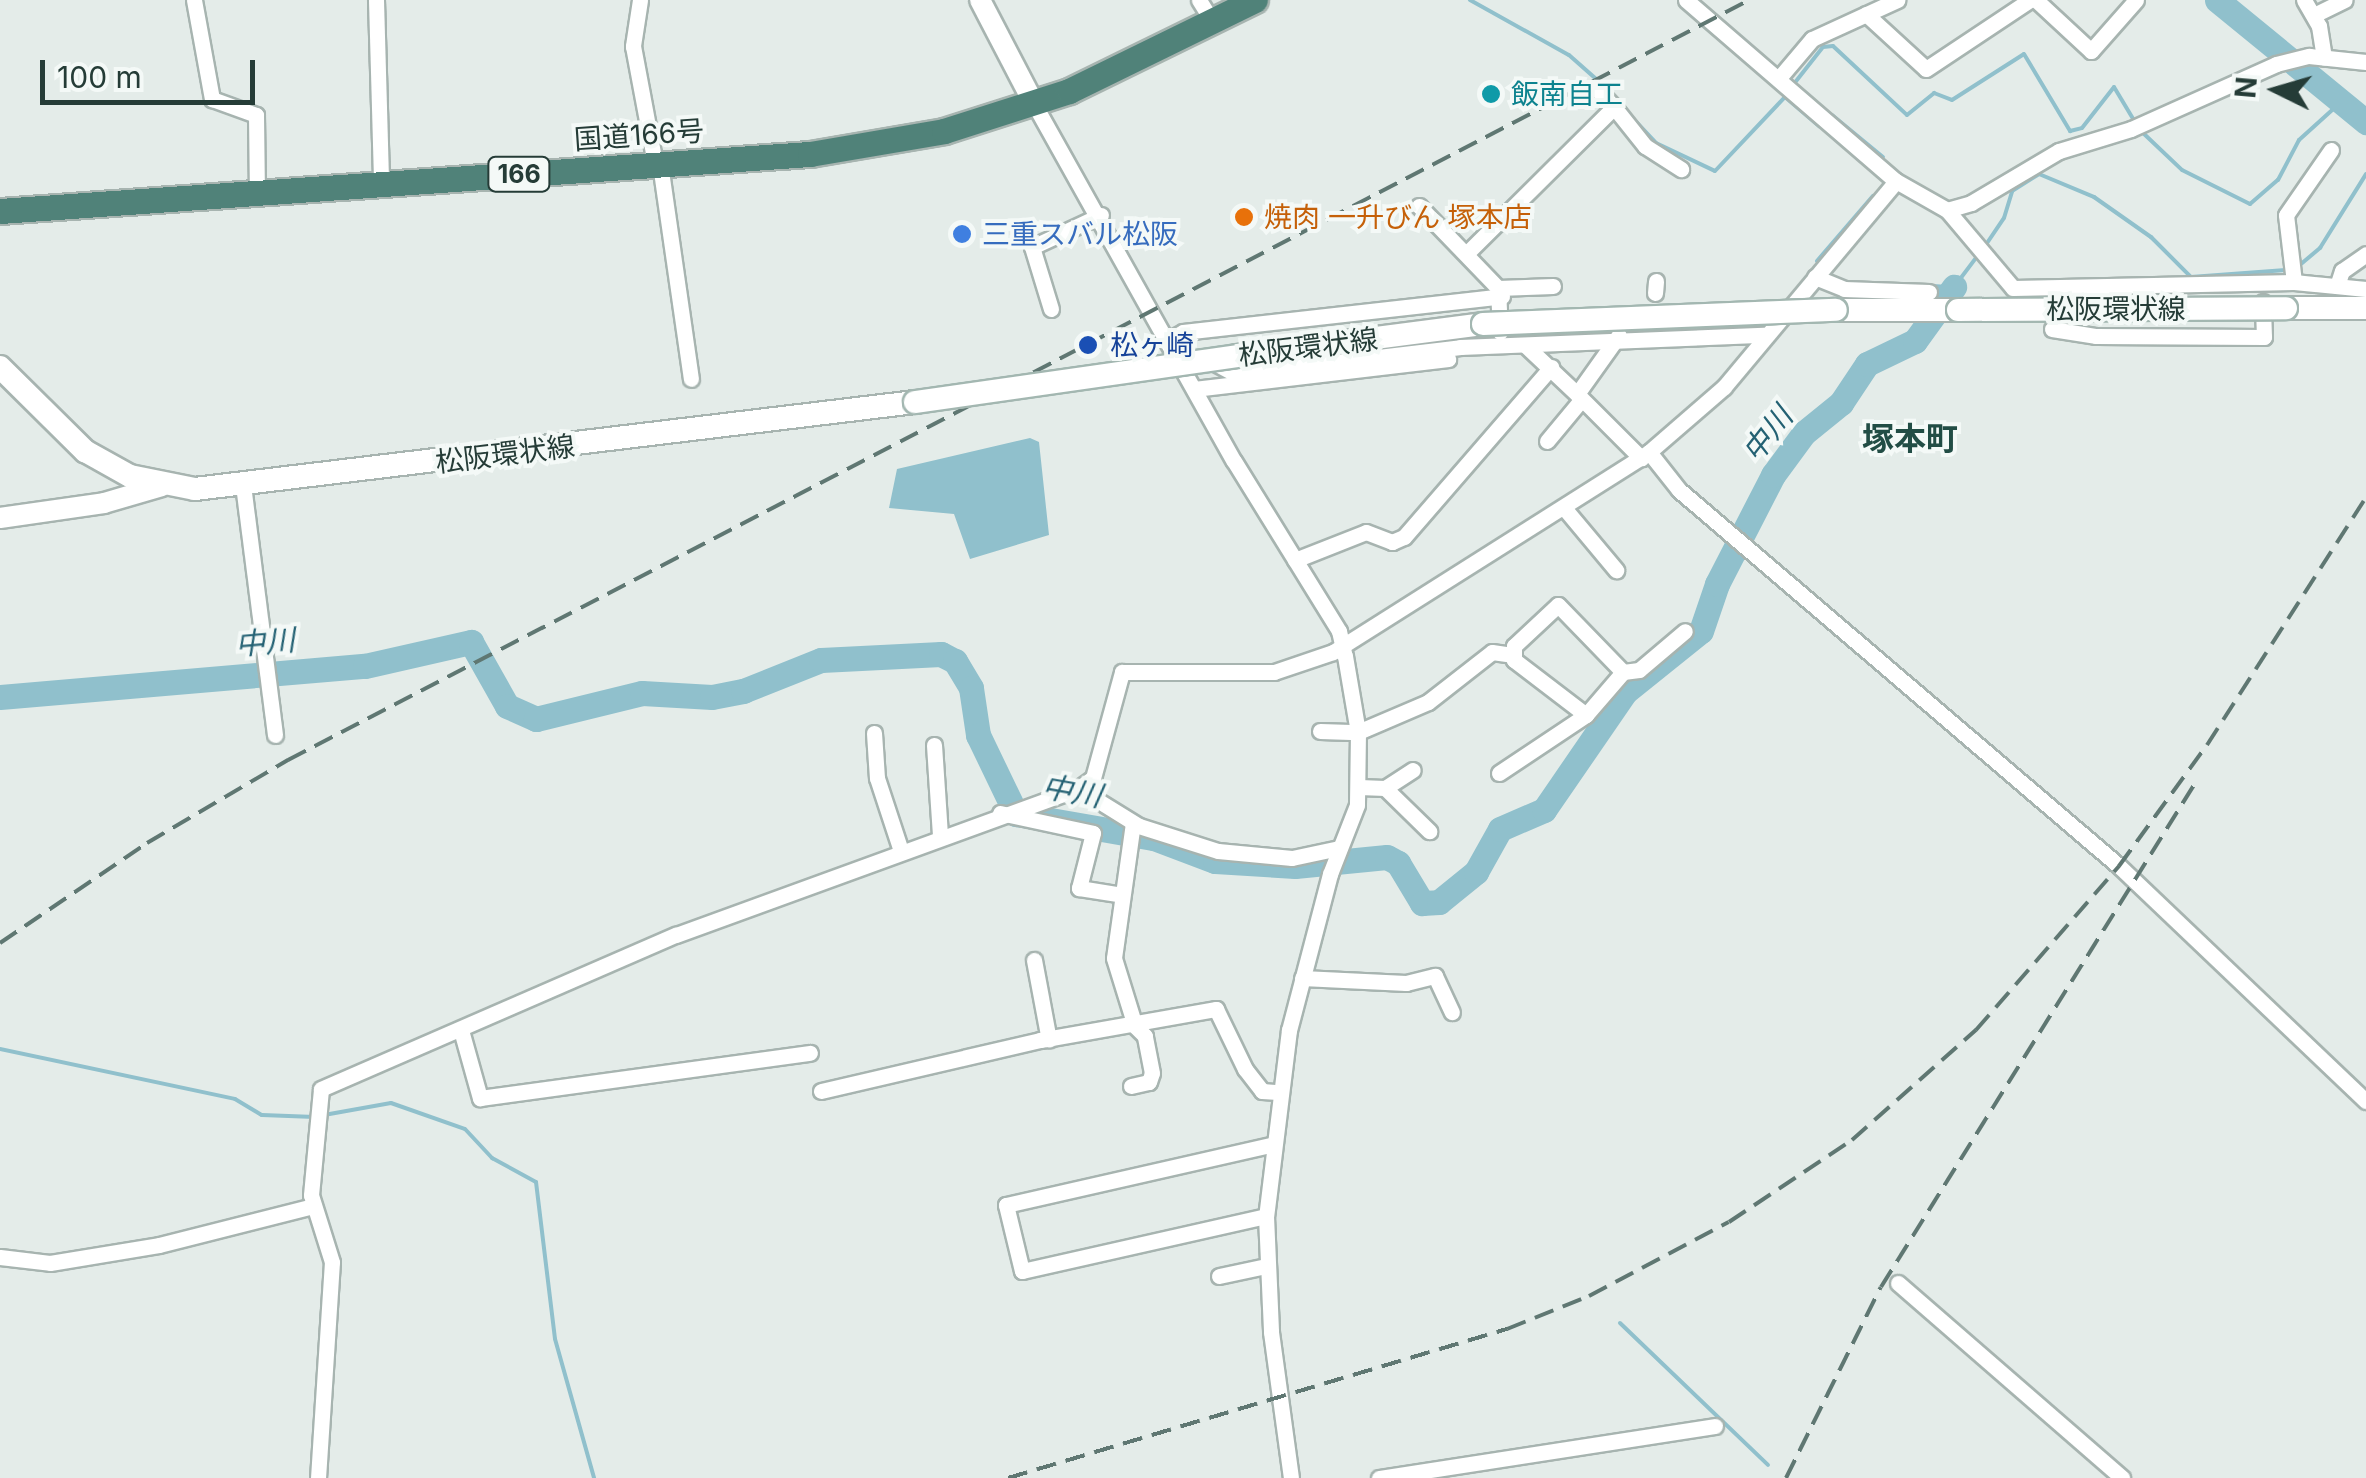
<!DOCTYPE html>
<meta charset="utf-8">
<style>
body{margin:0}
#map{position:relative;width:2366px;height:1478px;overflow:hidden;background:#e4ece9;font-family:Inter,"Noto Sans JP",sans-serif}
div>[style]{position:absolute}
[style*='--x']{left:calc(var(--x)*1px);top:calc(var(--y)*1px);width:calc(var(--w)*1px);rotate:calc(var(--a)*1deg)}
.water>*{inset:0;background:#90c0cc}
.stream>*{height:4px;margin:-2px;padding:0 2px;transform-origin:2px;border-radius:2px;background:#90c0cc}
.river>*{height:25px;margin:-12.5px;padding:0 12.5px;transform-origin:12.5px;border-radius:12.5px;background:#90c0cc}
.roads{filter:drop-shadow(2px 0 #a7b4b0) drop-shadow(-2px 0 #a7b4b0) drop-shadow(0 2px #a7b4b0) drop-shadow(0 -2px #a7b4b0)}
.minor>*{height:15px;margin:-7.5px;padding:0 7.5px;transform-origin:7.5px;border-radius:7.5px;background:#fff}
.tertiary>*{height:20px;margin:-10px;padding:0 10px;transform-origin:10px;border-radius:10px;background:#fff}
.secondary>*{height:22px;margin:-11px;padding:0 11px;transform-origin:11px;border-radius:11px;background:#fff}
.trunk>*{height:25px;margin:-12.5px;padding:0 12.5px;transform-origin:12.5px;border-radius:12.5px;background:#508279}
.rail>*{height:4px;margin-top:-2px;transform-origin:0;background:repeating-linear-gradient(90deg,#5f7772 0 20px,transparent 0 30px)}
.bridges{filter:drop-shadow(2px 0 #a3b7b1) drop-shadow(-2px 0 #a3b7b1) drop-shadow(0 2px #a3b7b1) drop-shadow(0 -2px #a3b7b1)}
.secondary-bridge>*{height:22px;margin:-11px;padding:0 11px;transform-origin:11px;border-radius:11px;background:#fff}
.dots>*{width:28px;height:28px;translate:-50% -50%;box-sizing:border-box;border:5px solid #f4f9f7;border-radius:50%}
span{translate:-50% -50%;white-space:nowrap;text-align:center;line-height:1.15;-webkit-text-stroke:8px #f4f9f7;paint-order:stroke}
.shield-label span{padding:2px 8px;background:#f4f9f7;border:2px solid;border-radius:8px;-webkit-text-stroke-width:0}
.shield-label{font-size:25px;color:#253c37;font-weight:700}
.culture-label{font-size:28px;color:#0d838f}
.left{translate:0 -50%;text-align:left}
.street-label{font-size:28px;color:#253c37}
.food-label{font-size:28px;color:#c56008}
.shop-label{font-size:28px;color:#366cbe}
.transit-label{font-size:28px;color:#164399}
.water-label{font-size:30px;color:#236173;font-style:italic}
.quarter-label{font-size:32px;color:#224d45;font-weight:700}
.north{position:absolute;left:2226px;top:40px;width:100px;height:100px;-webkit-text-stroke:8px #f4f9f7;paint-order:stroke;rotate:275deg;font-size:28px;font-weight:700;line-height:40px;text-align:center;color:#253c37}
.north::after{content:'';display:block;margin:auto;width:35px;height:45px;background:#253c37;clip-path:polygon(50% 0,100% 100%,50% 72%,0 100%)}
.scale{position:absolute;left:40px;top:60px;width:215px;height:45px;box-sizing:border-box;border:5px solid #253c37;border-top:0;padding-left:12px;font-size:30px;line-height:35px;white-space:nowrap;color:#253c37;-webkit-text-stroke:8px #f4f9f7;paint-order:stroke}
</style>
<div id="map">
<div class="water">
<div style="clip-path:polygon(1030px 438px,1039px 442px,1049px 535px,970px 559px,954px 514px,889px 508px,897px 469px)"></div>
</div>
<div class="stream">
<div style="--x:1470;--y:0;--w:113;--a:29.1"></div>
<div style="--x:1569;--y:55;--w:48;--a:41.6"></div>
<div style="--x:1793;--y:85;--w:48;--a:-51.7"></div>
<div style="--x:1823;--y:47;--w:10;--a:-6"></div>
<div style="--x:1833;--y:46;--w:101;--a:43"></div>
<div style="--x:1907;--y:115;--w:35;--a:-39"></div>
<div style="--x:1934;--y:93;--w:19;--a:21"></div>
<div style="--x:1952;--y:100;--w:85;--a:-32.6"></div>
<div style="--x:2024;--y:54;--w:90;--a:59.1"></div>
<div style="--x:2070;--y:131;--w:12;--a:-14"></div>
<div style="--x:2082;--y:128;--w:52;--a:-52"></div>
<div style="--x:2114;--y:87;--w:39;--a:59"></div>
<div style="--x:1628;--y:113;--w:41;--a:47"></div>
<div style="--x:1656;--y:143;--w:65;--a:25.4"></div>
<div style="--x:1715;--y:171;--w:102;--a:-46.6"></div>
<div style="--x:1785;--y:97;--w:45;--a:40.5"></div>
<div style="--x:1832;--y:115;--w:66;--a:39.5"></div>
<div style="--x:2142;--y:132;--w:55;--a:43.5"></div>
<div style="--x:2182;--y:170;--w:76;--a:26.6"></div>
<div style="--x:2250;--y:204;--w:37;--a:-41"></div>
<div style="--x:2278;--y:180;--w:45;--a:-62.3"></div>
<div style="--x:2299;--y:140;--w:57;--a:-42.1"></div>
<div style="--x:1983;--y:249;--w:37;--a:-56"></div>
<div style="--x:2004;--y:218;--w:28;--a:-73"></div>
<div style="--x:2012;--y:191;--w:32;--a:-32"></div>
<div style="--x:2039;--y:174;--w:60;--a:22.7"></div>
<div style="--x:2094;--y:197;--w:70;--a:35.1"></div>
<div style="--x:2151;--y:237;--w:57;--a:45"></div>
<div style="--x:2191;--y:277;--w:95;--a:-4.2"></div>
<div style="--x:1817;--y:261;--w:86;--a:-49.3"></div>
<div style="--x:2295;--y:269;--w:33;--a:-40"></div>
<div style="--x:2320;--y:248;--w:87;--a:-58.1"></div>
<div style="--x:1932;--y:286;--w:22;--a:3"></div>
<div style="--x:1954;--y:287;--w:39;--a:-53"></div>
<div style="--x:0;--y:1049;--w:240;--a:12"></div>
<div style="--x:235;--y:1099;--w:31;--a:31"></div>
<div style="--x:262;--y:1115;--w:53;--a:2.2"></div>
<div style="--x:324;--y:1115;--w:68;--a:-10.2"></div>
<div style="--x:391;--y:1103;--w:78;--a:19.4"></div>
<div style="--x:465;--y:1129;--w:40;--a:47"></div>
<div style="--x:492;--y:1158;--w:50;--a:28.6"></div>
<div style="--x:536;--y:1182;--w:158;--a:83.1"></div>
<div style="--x:555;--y:1339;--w:144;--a:74.3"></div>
<div style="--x:1620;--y:1323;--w:205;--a:43.8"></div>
</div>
<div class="river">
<div style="--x:2217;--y:0;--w:193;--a:39.3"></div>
<div style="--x:0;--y:697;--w:366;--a:-4.9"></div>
<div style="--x:365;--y:666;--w:109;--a:-12.8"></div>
<div style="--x:471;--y:642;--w:73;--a:60.6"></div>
<div style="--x:507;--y:706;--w:32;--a:24"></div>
<div style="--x:536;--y:719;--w:109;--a:-13.8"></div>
<div style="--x:642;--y:693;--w:70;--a:3.3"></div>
<div style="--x:712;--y:697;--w:32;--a:-11"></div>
<div style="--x:743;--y:691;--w:84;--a:-21.7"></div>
<div style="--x:821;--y:660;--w:120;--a:-2.9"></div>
<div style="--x:941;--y:654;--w:16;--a:27"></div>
<div style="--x:955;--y:661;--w:31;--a:59"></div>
<div style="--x:971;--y:688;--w:48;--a:81.5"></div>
<div style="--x:978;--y:735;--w:88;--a:64.3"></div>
<div style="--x:1016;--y:814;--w:140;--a:9.9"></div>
<div style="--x:1154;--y:838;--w:65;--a:20.7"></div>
<div style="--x:1215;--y:861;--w:80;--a:3.6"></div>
<div style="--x:1295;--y:866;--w:92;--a:-5.6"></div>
<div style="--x:1387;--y:857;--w:13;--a:29"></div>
<div style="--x:1398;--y:863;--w:47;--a:59"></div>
<div style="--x:1422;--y:903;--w:17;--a:-3"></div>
<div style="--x:1439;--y:902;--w:48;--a:-39"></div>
<div style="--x:1476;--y:872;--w:49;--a:-60.8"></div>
<div style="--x:1500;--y:829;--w:48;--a:-23.4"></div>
<div style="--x:1544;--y:810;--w:143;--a:-55.5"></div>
<div style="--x:1625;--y:692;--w:97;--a:-38.8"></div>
<div style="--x:1701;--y:631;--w:50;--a:-71.2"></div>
<div style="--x:1717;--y:584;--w:123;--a:-62.8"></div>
<div style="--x:1773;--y:475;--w:52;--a:-53.6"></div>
<div style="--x:1804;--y:433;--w:48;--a:-39"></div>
<div style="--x:1841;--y:403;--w:47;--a:-56.3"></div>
<div style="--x:1867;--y:364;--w:53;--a:-25.6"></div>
<div style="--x:1915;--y:341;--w:67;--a:-54.2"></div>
</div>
<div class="roads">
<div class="minor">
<div style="--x:194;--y:0;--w:101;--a:79.7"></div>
<div style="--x:212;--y:99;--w:47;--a:20"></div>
<div style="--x:256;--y:115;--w:78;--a:89.3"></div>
<div style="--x:376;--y:0;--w:184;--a:88.4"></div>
<div style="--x:640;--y:0;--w:47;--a:98.7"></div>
<div style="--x:633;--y:46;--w:120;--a:79.4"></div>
<div style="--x:1199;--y:0;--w:26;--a:58"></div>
<div style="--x:1686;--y:0;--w:277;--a:40.8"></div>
<div style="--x:1896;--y:181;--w:59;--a:29.6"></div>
<div style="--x:1947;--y:210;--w:25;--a:-16"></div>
<div style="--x:1971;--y:203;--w:102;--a:-30.6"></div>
<div style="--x:2059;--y:151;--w:75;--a:-17"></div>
<div style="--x:2131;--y:129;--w:159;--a:-24.1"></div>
<div style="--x:2276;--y:64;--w:34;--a:-14"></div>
<div style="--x:2309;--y:56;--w:57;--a:6"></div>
<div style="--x:2036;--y:0;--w:75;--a:42.8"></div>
<div style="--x:2091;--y:51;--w:68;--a:-48.6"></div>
<div style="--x:2304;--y:0;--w:30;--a:60"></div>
<div style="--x:2319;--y:26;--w:32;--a:81"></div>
<div style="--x:1866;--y:14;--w:81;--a:42.5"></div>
<div style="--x:1926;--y:69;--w:125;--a:-33.6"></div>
<div style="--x:2314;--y:15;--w:34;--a:-26"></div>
<div style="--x:1779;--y:78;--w:51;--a:-49.8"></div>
<div style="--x:1812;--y:39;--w:94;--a:-24.6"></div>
<div style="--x:1599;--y:91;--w:22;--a:47"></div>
<div style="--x:1033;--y:102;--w:411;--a:60.8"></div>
<div style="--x:1234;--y:461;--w:200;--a:58.3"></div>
<div style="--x:1339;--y:631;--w:26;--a:77"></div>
<div style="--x:1345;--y:656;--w:77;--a:80.3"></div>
<div style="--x:1358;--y:732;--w:73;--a:90.8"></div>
<div style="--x:1357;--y:805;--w:74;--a:111.4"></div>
<div style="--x:1330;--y:874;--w:161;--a:104.7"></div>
<div style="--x:1289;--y:1030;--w:187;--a:97"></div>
<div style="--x:1266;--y:1216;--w:116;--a:87.5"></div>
<div style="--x:1271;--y:1332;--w:147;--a:82.2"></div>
<div style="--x:660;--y:164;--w:217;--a:81.8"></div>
<div style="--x:1419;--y:206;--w:114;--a:46.1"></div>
<div style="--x:1498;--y:288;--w:44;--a:87.4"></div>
<div style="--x:1947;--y:210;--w:102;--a:49.8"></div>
<div style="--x:2013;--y:288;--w:281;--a:-1.2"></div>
<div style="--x:2294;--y:282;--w:72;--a:5.6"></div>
<div style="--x:1467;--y:253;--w:207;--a:-44.8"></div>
<div style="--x:1614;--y:107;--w:50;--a:51.5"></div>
<div style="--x:1645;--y:146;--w:43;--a:32.6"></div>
<div style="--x:1815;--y:277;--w:31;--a:22"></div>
<div style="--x:1844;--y:289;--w:85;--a:2"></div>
<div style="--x:2294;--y:282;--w:67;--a:-96.8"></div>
<div style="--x:2286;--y:215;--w:79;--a:-55.3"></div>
<div style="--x:2337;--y:286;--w:16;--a:-72"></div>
<div style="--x:2342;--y:271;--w:29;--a:-35"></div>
<div style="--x:1498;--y:288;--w:55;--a:-2.1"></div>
<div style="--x:1655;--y:293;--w:12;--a:-85"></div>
<div style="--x:1051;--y:309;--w:65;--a:-107"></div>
<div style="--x:1032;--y:247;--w:76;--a:-24.9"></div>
<div style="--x:2052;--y:329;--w:45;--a:9"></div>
<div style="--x:2096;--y:336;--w:168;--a:0.3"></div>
<div style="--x:2264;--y:337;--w:35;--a:-92"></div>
<div style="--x:1168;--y:340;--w:17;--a:-28"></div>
<div style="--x:1183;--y:332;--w:321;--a:-6.4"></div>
<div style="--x:1525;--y:345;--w:71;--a:43.3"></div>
<div style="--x:1577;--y:394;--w:72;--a:-54.6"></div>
<div style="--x:1209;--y:360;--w:30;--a:28"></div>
<div style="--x:1235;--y:374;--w:227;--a:-6.8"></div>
<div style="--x:1460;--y:347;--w:304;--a:-2.3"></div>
<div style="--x:1194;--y:389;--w:256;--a:-6.7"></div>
<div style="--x:1577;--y:394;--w:91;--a:45"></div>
<div style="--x:1547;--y:441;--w:53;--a:-50.3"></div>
<div style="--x:1649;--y:452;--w:48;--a:51.7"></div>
<div style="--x:1679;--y:490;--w:579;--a:40.52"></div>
<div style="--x:2119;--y:866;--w:341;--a:43.6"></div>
<div style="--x:243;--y:485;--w:252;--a:82.7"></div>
<div style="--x:1565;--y:509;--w:80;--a:50.1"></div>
<div style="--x:1295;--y:560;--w:76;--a:-21.5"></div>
<div style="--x:1366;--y:532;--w:28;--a:21"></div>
<div style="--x:1392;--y:542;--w:13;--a:-23"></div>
<div style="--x:1404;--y:537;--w:225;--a:-49.1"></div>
<div style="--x:1623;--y:672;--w:57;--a:130.7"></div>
<div style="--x:1586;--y:715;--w:91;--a:-142.6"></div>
<div style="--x:1514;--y:660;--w:14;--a:-90"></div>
<div style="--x:1514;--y:646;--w:60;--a:-43"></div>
<div style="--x:1558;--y:605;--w:93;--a:45.9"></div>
<div style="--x:1623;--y:672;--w:16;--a:-7"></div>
<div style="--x:1639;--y:670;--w:60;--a:-40.3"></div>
<div style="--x:1320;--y:731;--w:38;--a:2"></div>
<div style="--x:1358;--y:732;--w:76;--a:-23.2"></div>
<div style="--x:1428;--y:702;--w:81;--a:-38"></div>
<div style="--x:1492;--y:652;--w:22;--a:8"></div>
<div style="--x:874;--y:733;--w:45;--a:86.2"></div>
<div style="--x:877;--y:778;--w:77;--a:71.8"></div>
<div style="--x:934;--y:745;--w:91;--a:86.2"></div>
<div style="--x:1499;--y:773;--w:105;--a:-33.7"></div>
<div style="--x:1084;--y:785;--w:11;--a:63"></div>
<div style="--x:1089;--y:795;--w:59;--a:31.8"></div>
<div style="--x:1139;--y:826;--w:83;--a:17.6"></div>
<div style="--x:1218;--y:851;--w:74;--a:5.4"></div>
<div style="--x:1292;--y:858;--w:48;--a:-12"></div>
<div style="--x:1359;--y:787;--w:26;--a:2"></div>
<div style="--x:1385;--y:788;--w:62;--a:44.3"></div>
<div style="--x:1385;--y:788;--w:33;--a:-33"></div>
<div style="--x:1000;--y:813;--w:95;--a:12.1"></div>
<div style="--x:1093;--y:833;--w:57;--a:104.3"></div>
<div style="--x:1079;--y:888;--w:39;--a:9"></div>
<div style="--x:1034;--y:960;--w:81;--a:79.4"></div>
<div style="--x:1302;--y:978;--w:104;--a:2.8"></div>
<div style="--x:1406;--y:983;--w:30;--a:-14"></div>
<div style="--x:1435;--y:976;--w:40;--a:65"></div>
<div style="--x:461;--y:1030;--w:71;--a:74.4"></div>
<div style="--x:480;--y:1098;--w:333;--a:-7.8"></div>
<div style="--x:1131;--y:1086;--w:18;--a:-13"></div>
<div style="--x:1149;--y:1082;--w:9;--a:-72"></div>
<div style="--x:1152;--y:1073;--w:38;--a:-101"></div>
<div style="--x:1145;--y:1036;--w:14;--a:-135"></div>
<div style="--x:1135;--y:1026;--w:71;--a:-107.2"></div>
<div style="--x:1114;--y:958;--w:136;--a:-82"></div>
<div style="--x:821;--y:1091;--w:225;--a:-13.1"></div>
<div style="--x:1040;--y:1040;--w:179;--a:-10"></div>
<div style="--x:1216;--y:1009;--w:67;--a:64.2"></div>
<div style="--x:1245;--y:1069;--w:28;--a:52"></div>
<div style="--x:1262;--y:1091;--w:16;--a:4"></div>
<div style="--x:1266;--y:1216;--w:250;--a:167.3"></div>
<div style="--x:1022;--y:1271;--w:68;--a:-103.6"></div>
<div style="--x:1006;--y:1205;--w:272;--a:-12.8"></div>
<div style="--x:0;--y:1257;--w:50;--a:6.8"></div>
<div style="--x:50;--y:1263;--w:110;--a:-9.4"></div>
<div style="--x:159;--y:1245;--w:159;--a:-14.2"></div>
<div style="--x:1219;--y:1276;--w:48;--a:-12"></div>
<div style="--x:1898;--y:1283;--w:297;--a:41"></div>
<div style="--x:318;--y:1478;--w:216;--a:-86.3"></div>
<div style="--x:332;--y:1262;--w:70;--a:-107.4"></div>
<div style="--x:311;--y:1195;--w:106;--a:-84.6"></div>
<div style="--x:321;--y:1089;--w:387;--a:-23.5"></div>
<div style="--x:676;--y:935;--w:429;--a:-20"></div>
<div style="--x:1079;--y:788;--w:17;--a:-36"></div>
<div style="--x:1093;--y:778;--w:110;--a:-74.7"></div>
<div style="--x:1122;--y:672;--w:152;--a:0"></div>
<div style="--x:1274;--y:672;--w:62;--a:-18.7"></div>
<div style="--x:1333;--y:652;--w:374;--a:-32.3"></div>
<div style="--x:1649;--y:452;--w:99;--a:-40.9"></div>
<div style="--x:1724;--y:387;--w:268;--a:-50.1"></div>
<div style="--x:1379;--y:1478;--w:340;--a:-8.8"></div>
</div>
<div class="tertiary">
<div style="--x:980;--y:0;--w:115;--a:62.5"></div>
<div style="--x:0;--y:518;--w:105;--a:-8.2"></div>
<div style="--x:104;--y:503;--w:60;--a:-16.3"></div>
</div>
<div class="secondary">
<div style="--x:2286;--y:308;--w:80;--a:0"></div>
<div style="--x:1836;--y:310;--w:122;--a:0"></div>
<div style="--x:1237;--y:356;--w:248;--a:-7.4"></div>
<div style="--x:0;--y:367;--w:120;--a:44.7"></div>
<div style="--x:85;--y:451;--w:51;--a:29.1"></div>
<div style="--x:130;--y:476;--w:66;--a:11.3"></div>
<div style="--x:195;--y:489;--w:725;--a:-6.89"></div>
</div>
<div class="trunk">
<div style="--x:0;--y:211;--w:812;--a:-4.03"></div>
<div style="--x:810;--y:154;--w:136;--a:-9.7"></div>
<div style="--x:944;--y:131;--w:131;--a:-17.7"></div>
<div style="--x:1069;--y:91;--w:207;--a:-26.1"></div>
</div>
</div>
<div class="rail">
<div style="--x:0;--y:943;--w:178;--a:-34.2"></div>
<div style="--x:147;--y:843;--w:164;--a:-30.5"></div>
<div style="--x:288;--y:760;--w:1647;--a:-27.48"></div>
<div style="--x:1008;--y:1478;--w:521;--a:-16.63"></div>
<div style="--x:1507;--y:1329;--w:88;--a:-21.9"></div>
<div style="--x:1589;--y:1296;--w:158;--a:-27.9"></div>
<div style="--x:1729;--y:1222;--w:148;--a:-33.7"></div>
<div style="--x:1852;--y:1140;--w:166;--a:-41.6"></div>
<div style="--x:1976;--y:1030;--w:218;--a:-48.9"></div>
<div style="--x:2119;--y:866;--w:150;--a:-54"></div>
<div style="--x:2207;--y:745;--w:295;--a:-57.3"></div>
<div style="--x:1786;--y:1478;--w:213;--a:-63.6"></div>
<div style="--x:1881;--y:1287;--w:592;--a:-58.06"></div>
</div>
<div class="bridges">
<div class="secondary-bridge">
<div style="--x:1958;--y:310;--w:328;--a:-0.3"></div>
<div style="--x:1483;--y:324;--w:353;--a:-2.3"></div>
<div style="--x:915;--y:402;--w:325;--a:-8.1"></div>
</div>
</div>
<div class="dots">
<div style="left:1491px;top:94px;background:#0f9aa8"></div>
<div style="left:1244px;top:217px;background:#e8710a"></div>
<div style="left:962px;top:234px;background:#3f7fe0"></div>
<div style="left:1088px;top:345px;background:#1a4fb4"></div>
</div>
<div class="shield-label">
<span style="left:519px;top:174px">166</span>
</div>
<div class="culture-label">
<span class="left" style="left:1511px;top:94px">飯南自工</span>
</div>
<div class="street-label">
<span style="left:639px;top:135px;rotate:-4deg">国道166号</span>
<span style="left:2116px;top:309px">松阪環状線</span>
<span style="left:1308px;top:347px;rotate:-7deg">松阪環状線</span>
<span style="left:505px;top:454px;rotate:-7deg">松阪環状線</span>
</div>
<div class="food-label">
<span class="left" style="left:1264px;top:217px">焼肉 一升びん 塚本店</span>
</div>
<div class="shop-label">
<span class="left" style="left:982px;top:234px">三重スバル松阪</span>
</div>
<div class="transit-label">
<span class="left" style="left:1110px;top:345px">松ヶ崎</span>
</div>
<div class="water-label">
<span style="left:1767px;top:434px;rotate:-52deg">中川</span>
<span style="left:265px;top:642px;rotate:-5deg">中川</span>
<span style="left:1072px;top:791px;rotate:10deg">中川</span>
</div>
<div class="quarter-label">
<span style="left:1910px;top:439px">塚本町</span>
</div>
<div class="north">N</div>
<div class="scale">100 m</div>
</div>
